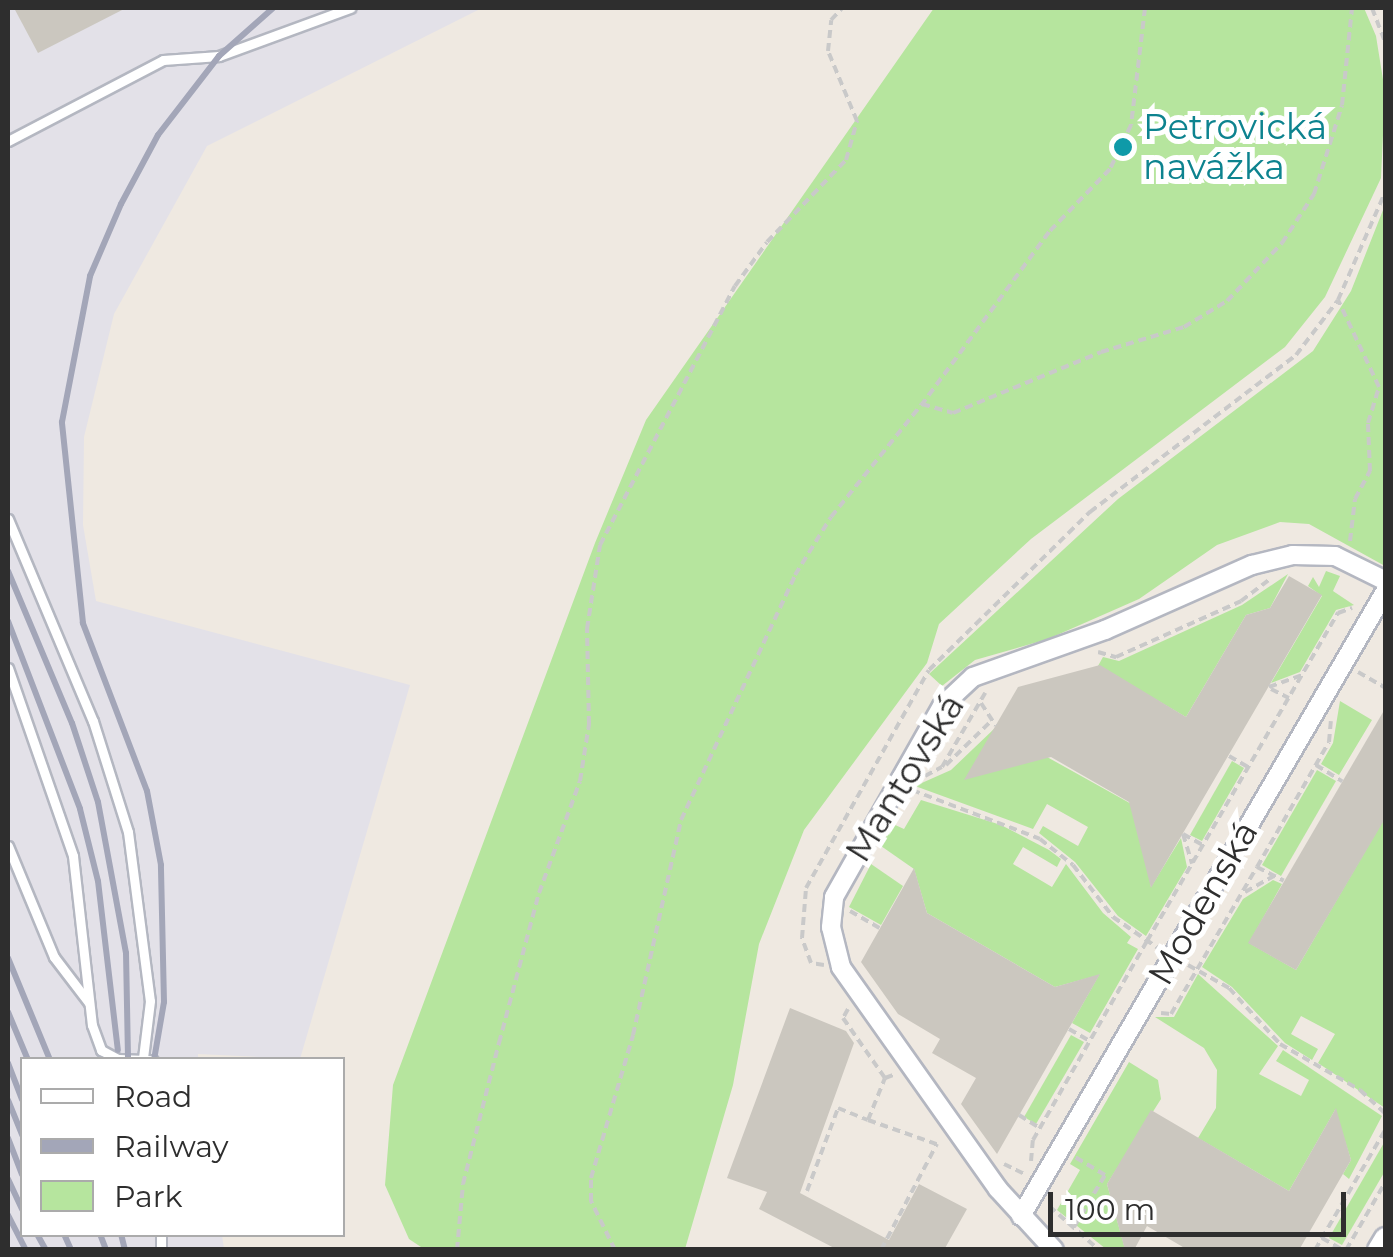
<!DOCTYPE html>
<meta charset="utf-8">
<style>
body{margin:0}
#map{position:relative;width:1393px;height:1257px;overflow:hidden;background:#efe9e1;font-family:Montserrat,sans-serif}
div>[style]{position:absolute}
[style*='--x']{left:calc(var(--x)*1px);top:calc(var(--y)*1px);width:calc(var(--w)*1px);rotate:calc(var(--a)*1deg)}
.industrial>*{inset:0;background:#e3e1e8}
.green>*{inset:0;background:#b6e59e}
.building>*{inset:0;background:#cbc7bf}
.path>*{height:4px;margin-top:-2px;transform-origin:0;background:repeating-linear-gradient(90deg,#c9c9c9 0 8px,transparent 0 13px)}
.roads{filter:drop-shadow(2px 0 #b4b7c1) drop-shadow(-2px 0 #b4b7c1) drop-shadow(0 2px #b4b7c1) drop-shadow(0 -2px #b4b7c1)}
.lane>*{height:9px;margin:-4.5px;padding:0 4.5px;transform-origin:4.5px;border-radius:4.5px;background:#fff}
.street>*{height:18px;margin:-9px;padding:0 9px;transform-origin:9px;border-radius:9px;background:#fff}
.secondary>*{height:25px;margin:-12.5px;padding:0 12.5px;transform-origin:12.5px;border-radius:12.5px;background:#fff}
.rail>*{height:6px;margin:-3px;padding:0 3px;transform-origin:3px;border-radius:3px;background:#a3a6b8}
.dots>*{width:28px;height:28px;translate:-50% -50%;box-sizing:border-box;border:5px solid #fff;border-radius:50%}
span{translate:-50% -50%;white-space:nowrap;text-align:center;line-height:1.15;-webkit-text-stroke:10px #fff;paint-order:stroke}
.culture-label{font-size:35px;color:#0d838f}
.left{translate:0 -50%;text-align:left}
.street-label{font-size:35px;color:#2e2e2e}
.frame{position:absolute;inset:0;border:10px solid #2e2e2e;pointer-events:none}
.legend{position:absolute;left:20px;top:1057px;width:325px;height:180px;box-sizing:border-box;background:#fff;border:2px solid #ababab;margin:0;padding:12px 18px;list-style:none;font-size:30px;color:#2e2e2e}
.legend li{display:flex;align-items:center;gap:20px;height:50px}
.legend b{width:50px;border:2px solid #ababab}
.scale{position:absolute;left:1048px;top:1192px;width:298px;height:45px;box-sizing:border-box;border:5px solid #2e2e2e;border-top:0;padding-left:12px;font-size:30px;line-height:35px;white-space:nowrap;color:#2e2e2e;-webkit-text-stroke:8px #fff;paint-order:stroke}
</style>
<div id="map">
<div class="industrial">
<div style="clip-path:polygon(8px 8px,482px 8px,207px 146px,114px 314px,84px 437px,83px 525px,96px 601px,410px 685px,300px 1059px,198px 1054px,198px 1060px,22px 1060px,22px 1234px,222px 1235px,224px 1249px,8px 1249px)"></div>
</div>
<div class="green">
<div style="clip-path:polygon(934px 8px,1364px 8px,1376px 36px,1385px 92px,1381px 178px,1325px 297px,1285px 347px,1031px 539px,939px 624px,927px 663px,804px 830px,759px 944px,733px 1085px,685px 1249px,424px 1249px,409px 1239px,385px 1185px,393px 1085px,595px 543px,646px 420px)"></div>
<div style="clip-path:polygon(1385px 205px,1385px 566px,1309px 524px,1280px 522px,1217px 545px,1139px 599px,1048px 639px,975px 660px,942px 686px,929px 674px,1118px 499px,1313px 351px,1351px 291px)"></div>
<div style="clip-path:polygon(1326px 571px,1340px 576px,1333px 591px,1354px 605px,1336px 610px,1300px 672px,1271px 683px,1322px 596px,1308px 586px,1313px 577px,1319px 587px)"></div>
<div style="clip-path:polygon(1288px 574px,1270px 608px,1246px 615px,1186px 717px,1098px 666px,1103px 657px,1119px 661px,1242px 605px)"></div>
<div style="clip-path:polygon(1340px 701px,1372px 720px,1339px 775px,1321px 764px,1333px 743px)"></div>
<div style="clip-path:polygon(995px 728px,1135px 806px,1151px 887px,1181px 838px,1187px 867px,1146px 936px,1118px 916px,1075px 862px,1039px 833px,1043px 826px,1078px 846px,1088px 827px,1047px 804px,1033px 829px,915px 786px,951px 770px)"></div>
<div style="clip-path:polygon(1232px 761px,1244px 768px,1202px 841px,1190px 835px)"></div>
<div style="clip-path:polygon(1317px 770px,1336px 781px,1281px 876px,1262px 865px)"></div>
<div style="clip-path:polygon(921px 800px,1001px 825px,1049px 850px,1061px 859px,1057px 867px,1023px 847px,1013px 864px,1052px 887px,1066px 864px,1103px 913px,1131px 937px,1127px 943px,1138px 949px,1090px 1033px,1072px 1023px,1099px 975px,1055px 987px,927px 913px,914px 869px,881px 846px,893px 824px,904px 829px)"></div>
<div style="clip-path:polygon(1385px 817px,1385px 1108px,1318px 1063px,1335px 1034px,1301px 1016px,1291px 1034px,1318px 1049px,1312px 1060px,1285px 1043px,1232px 987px,1202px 967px,1243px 899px,1273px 880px,1282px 884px,1249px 943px,1296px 970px)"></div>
<div style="clip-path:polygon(871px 864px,903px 886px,881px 925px,849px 907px)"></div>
<div style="clip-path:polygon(1198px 974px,1278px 1046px,1259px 1074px,1301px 1096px,1309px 1080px,1276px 1061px,1283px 1050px,1382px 1116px,1349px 1179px,1343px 1174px,1351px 1160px,1335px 1110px,1289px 1191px,1198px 1138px,1216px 1108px,1217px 1070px,1204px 1048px,1155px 1017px,1174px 1017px)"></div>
<div style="clip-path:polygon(1071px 1035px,1084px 1042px,1036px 1124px,1024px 1117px)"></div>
<div style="clip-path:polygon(1129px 1062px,1158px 1080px,1161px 1099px,1107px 1184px,1125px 1249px,1106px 1249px,1057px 1210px,1080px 1170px,1070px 1164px)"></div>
<div style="clip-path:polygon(1385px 1141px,1385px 1171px,1342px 1245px,1329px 1238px)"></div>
</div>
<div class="building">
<div style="clip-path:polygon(14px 8px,126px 8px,38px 53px)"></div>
<div style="clip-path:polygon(1289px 576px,1322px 595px,1151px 888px,1129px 802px,1051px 757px,964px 780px,1018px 687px,1100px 665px,1186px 717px,1246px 615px,1270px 608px)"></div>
<div style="clip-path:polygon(1386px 707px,1386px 817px,1296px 970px,1248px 943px)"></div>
<div style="clip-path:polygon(914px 868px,927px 913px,1055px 987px,1100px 974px,997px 1154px,961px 1104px,976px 1078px,932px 1053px,940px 1039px,898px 1014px,861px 962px)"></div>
<div style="clip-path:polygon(790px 1008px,846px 1031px,854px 1043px,800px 1193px,889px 1240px,919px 1184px,967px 1209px,944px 1250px,838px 1250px,759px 1209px,767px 1192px,727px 1178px)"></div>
<div style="clip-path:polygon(1336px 1108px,1351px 1160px,1299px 1250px,1188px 1250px,1147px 1226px,1134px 1250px,1125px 1250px,1107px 1184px,1151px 1110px,1289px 1191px)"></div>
</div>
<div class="path">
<div style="--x:1145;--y:8;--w:118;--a:96.8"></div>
<div style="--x:1131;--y:125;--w:49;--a:115.5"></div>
<div style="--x:1110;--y:169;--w:88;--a:134.1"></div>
<div style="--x:1049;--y:232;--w:214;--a:126.4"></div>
<div style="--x:922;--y:404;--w:32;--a:16"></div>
<div style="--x:953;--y:413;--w:160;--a:-22.4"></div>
<div style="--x:1101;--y:352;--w:87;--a:-16.8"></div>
<div style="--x:1184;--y:327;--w:50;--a:-31.2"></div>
<div style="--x:1227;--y:301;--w:80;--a:-46.5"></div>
<div style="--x:1282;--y:243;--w:59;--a:-56.9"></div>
<div style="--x:1314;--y:194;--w:93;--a:-72.5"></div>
<div style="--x:1342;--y:105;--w:98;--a:-84.1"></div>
<div style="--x:1372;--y:8;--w:40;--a:69"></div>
<div style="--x:1350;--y:541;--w:42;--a:-83.2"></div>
<div style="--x:1355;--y:499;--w:32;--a:-62"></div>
<div style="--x:1370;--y:471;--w:48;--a:-92.4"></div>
<div style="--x:1368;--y:423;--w:38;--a:-73"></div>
<div style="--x:1379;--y:387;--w:96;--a:-115.2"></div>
<div style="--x:1338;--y:300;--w:120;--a:-66.4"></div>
<div style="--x:1098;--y:652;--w:19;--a:16"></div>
<div style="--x:1116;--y:657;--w:137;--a:-24.1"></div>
<div style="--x:1241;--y:601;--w:35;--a:-37"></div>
<div style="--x:1358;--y:672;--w:32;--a:30"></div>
<div style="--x:1269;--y:687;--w:35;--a:-20"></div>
<div style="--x:1271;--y:689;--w:20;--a:27"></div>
<div style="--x:981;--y:703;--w:27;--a:57"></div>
<div style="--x:1229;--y:756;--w:22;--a:30"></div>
<div style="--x:946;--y:765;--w:60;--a:-44.3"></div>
<div style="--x:1316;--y:765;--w:31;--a:32"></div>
<div style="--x:925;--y:776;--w:19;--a:-28"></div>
<div style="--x:942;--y:767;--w:86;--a:-59.8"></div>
<div style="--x:912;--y:790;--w:137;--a:20.9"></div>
<div style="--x:1040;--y:839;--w:42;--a:38.2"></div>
<div style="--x:1073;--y:865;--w:66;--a:52.4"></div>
<div style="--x:1113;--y:917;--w:55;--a:34.6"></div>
<div style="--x:1183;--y:834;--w:31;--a:73"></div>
<div style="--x:1183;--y:834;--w:23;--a:29"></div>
<div style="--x:1257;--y:867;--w:30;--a:27"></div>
<div style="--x:1245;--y:892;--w:33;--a:-29"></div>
<div style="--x:850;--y:911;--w:34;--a:30"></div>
<div style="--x:824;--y:965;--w:13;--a:-171"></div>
<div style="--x:811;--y:963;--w:27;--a:-110"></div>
<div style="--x:802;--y:938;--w:50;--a:-85.4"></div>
<div style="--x:806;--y:888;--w:250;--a:-60.6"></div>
<div style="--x:929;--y:670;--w:226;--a:-44.5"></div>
<div style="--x:1090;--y:512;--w:259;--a:-37.3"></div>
<div style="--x:1296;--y:355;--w:69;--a:-52.6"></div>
<div style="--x:1188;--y:965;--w:47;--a:29.3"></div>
<div style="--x:1229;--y:988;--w:76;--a:47.7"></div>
<div style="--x:1280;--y:1044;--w:92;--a:29.9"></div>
<div style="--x:1360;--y:1090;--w:35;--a:43"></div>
<div style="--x:848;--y:1009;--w:10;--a:119"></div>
<div style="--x:843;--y:1018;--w:73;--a:55"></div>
<div style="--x:885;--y:1078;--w:12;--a:-20"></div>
<div style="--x:1161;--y:1013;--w:10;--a:6"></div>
<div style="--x:1171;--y:1014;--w:170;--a:-59.7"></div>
<div style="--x:1257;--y:867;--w:144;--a:-60.1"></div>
<div style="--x:1329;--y:742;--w:21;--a:-85"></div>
<div style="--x:1069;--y:1029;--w:24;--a:30"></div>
<div style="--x:1019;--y:1115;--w:25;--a:32"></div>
<div style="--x:868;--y:1120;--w:75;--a:19.4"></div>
<div style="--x:1031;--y:1161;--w:21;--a:-85"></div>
<div style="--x:1033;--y:1140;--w:229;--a:-60.2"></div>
<div style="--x:1147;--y:941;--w:380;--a:-59.8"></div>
<div style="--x:1338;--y:613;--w:15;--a:-20"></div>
<div style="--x:1004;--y:1164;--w:25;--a:26"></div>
<div style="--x:807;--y:1191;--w:89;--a:-69.5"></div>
<div style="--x:838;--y:1108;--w:32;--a:22"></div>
<div style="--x:868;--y:1120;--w:45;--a:-68"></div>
<div style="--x:1049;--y:1206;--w:67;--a:41.3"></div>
<div style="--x:1074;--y:1227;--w:61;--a:-59.2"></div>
<div style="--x:1105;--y:1175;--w:35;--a:-149"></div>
<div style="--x:1322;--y:1238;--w:24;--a:30"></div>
<div style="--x:457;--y:1250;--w:66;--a:-84.8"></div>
<div style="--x:463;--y:1184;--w:146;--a:-75.7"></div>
<div style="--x:499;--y:1043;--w:155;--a:-75.1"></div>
<div style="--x:539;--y:893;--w:119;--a:-69.9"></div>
<div style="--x:580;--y:781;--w:58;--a:-81"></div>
<div style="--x:589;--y:724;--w:95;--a:-91.2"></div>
<div style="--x:587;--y:629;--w:85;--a:-81.2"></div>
<div style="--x:600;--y:545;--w:292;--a:-62.5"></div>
<div style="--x:735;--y:286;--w:54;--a:-54"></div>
<div style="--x:767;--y:242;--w:114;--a:-46.1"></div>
<div style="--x:846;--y:160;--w:41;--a:-74.2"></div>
<div style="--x:857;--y:121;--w:76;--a:-112.5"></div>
<div style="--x:828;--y:51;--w:31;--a:-84"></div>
<div style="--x:831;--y:20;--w:16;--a:-47"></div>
<div style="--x:615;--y:1250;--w:55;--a:-116.1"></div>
<div style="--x:591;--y:1201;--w:23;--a:-90"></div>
<div style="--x:591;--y:1178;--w:149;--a:-73.6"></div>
<div style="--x:633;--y:1035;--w:220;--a:-77.4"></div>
<div style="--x:681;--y:820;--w:270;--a:-65"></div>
<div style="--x:795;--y:575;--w:68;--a:-58.2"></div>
<div style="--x:831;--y:517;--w:145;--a:-51.2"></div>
<div style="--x:742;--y:1250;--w:15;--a:0"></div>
<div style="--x:881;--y:1250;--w:120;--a:-62.2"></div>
<div style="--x:1315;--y:1250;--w:139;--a:-59.7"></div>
<div style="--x:1346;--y:1250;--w:80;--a:-59.9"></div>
</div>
<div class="roads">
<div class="lane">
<div style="--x:8;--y:141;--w:175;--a:-27.6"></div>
<div style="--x:163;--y:60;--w:56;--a:-4.1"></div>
<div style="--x:219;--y:56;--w:140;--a:-20.1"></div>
<div style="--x:8;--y:519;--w:219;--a:67.2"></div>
<div style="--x:93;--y:721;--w:116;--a:72.5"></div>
<div style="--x:128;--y:832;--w:170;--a:82.6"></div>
<div style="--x:150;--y:1001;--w:57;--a:97"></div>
<div style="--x:8;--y:668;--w:199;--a:70.9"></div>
<div style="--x:73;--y:856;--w:170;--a:83.6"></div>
<div style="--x:92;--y:1025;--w:27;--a:70"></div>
<div style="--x:101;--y:1050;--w:19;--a:28"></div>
<div style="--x:118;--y:1059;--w:35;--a:2"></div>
<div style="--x:8;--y:846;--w:120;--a:67.5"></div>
<div style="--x:54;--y:957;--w:58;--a:52.7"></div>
<div style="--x:161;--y:1234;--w:16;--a:90"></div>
</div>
<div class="street">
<div style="--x:1021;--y:1216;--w:725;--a:-59.75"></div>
<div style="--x:1054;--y:1250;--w:83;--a:-132.6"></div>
<div style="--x:998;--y:1189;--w:272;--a:-125.3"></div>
<div style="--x:841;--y:967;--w:41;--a:-104"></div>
<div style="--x:831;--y:927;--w:30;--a:-84"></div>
<div style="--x:834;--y:897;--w:219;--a:-60.5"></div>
<div style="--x:942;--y:706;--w:42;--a:-43.1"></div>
<div style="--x:973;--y:677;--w:140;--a:-19.6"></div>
<div style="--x:1105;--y:630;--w:161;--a:-23.9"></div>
<div style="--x:1252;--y:565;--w:42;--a:-13.7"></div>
<div style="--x:1293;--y:555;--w:42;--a:1.4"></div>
<div style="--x:1335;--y:556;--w:57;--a:26.1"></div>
</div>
<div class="secondary">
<div style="--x:1380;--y:1250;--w:12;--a:-59"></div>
</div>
</div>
<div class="rail">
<div style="--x:8;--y:571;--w:165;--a:67.2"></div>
<div style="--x:72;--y:723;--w:83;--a:71.8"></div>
<div style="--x:98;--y:802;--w:154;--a:79.5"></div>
<div style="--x:126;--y:953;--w:107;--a:88.9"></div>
<div style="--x:8;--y:621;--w:201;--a:69"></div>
<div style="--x:80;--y:809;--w:74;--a:76"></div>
<div style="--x:98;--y:881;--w:170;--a:83.3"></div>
<div style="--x:8;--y:958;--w:110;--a:67.6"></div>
<div style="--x:8;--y:1012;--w:52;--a:67.4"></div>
<div style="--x:154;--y:1060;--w:59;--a:-80.2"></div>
<div style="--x:164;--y:1002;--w:137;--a:-91.3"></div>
<div style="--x:161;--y:865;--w:75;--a:-100.7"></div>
<div style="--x:147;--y:791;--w:180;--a:-110.9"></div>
<div style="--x:83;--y:623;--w:202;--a:-96"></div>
<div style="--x:62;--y:422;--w:149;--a:-79.1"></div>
<div style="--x:90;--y:276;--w:78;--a:-66.7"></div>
<div style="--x:121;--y:204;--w:78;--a:-61.8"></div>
<div style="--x:158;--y:135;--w:100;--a:-52.3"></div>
<div style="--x:219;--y:56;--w:72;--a:-41.6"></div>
<div style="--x:8;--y:1063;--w:39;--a:69"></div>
<div style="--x:8;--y:1100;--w:38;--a:68"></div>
<div style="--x:8;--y:1138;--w:39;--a:69"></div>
<div style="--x:8;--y:1179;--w:33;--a:65"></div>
<div style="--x:8;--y:1215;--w:39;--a:63"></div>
<div style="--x:37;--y:1234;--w:18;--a:61"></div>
<div style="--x:64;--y:1234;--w:17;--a:66"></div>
<div style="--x:100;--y:1234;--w:17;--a:69"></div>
<div style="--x:121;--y:1234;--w:16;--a:76"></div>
</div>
<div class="dots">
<div style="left:1123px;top:147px;background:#0f9aa8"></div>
</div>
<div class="culture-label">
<span class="left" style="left:1143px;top:147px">Petrovická<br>navážka</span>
</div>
<div class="street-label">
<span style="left:905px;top:778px;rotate:-58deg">Mantovská</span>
<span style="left:1203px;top:903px;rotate:-60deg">Modenská</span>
</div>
<div class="frame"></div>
<ul class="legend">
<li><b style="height:12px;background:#fff"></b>Road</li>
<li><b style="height:12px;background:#a3a6b8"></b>Railway</li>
<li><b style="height:28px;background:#b6e59e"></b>Park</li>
</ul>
<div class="scale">100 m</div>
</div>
